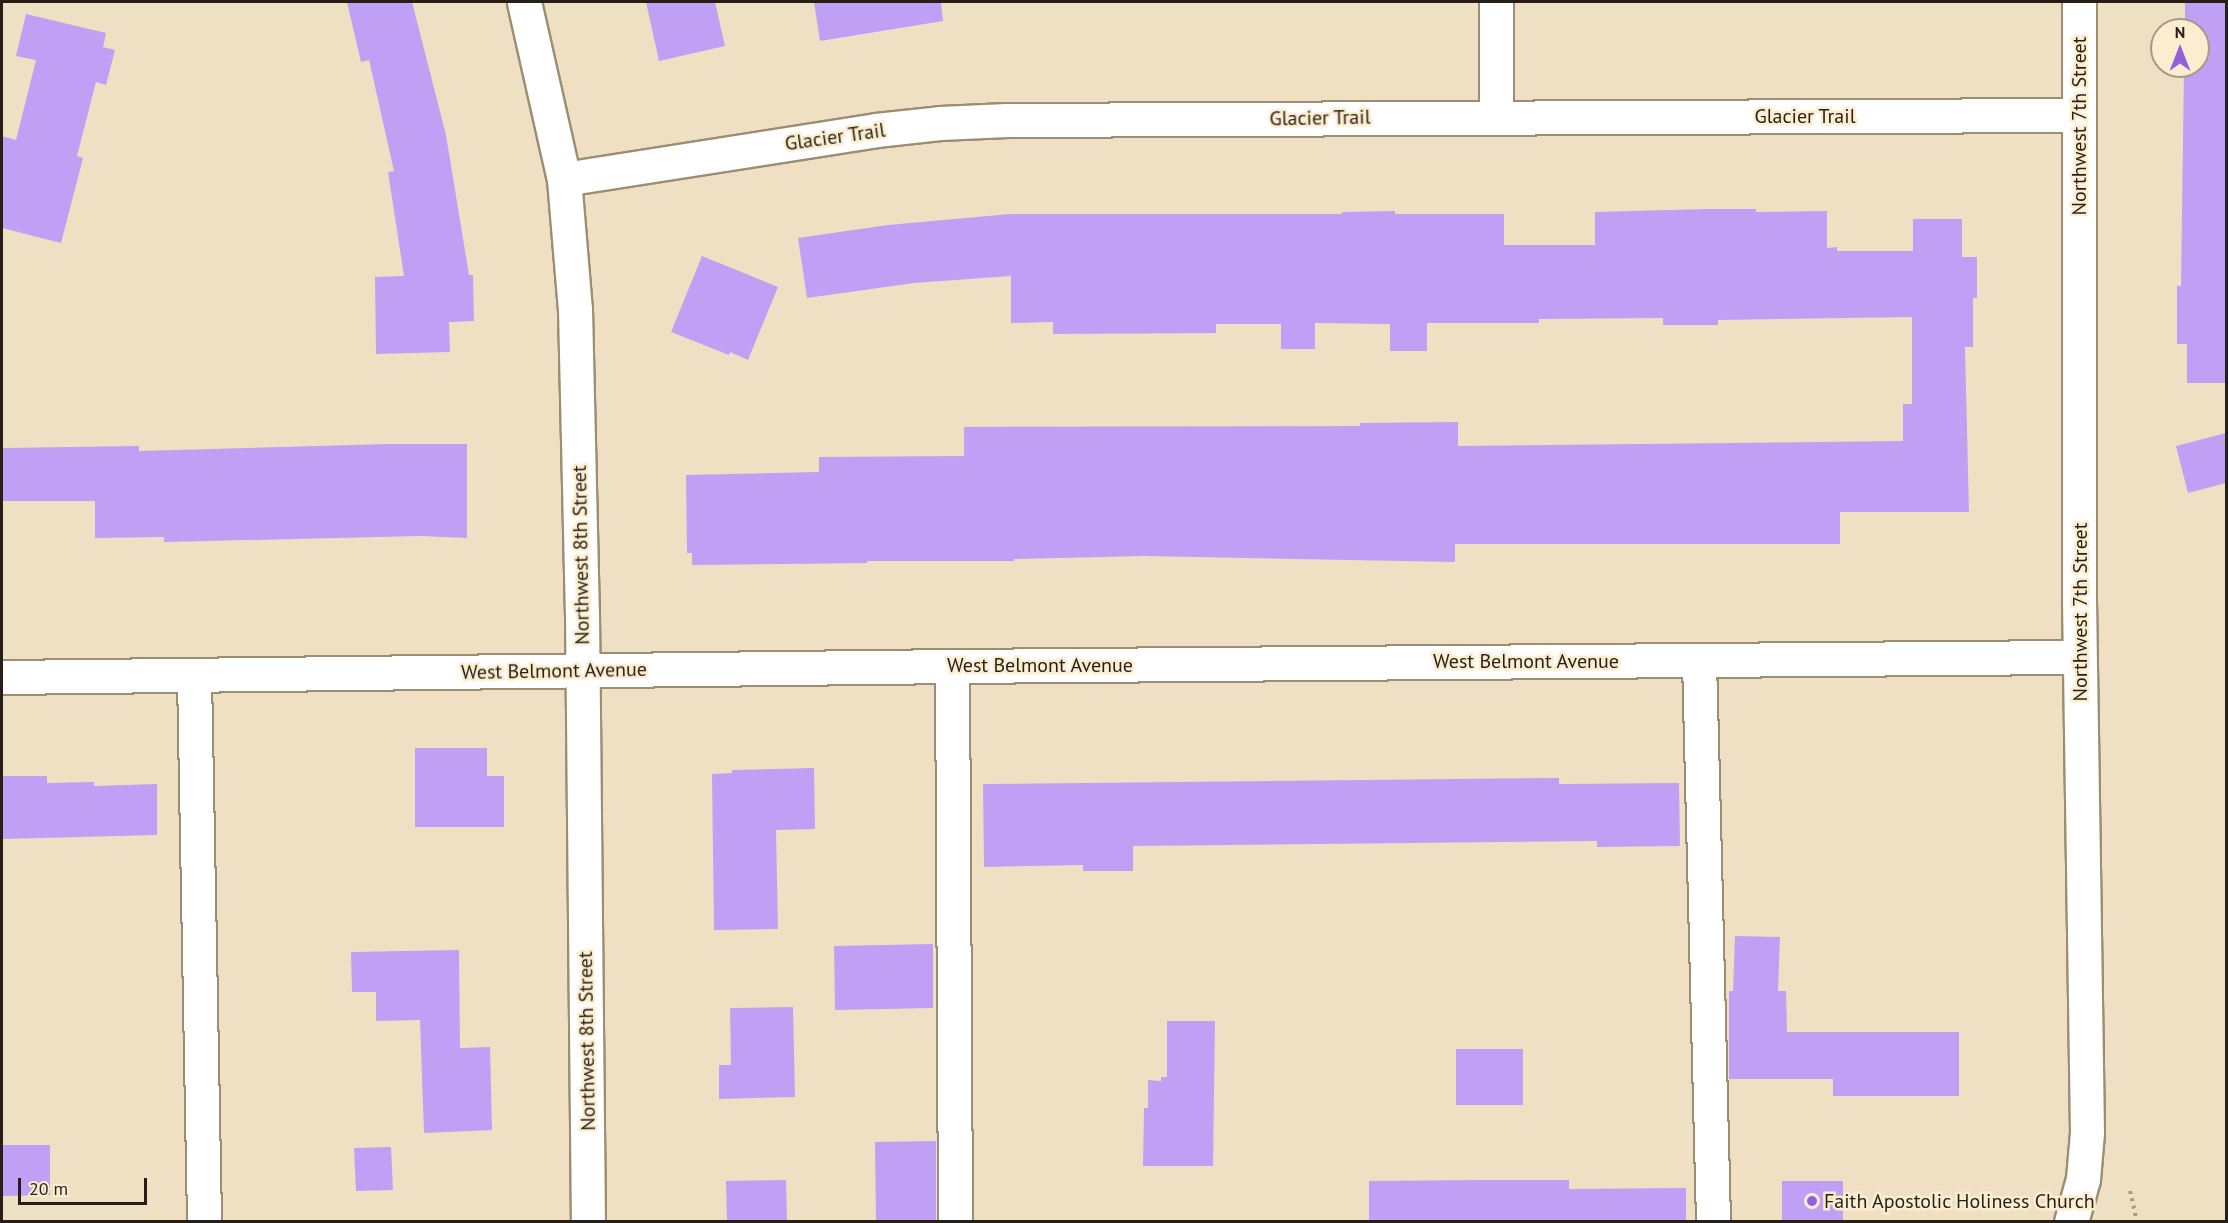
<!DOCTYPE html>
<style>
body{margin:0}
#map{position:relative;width:2228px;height:1223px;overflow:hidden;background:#efe0c4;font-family:"PT Sans",sans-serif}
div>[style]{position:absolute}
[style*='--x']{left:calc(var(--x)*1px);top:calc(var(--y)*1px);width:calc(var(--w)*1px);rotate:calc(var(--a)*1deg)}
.building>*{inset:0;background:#bfa0f4}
.path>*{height:4px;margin-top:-2px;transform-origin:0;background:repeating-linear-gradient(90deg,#a79c86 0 3px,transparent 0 7.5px)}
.roads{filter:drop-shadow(2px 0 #9b8e74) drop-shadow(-2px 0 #9b8e74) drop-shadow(0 2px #9b8e74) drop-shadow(0 -2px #9b8e74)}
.minor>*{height:33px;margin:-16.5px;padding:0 16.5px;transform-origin:16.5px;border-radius:16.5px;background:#fff}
.dots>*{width:16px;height:16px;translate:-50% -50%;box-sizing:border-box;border:3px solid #fcedd1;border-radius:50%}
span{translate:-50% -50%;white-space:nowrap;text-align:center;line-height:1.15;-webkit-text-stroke:5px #fcedd1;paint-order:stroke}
.street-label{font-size:20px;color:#251f15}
.poi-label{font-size:20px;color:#251f15}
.left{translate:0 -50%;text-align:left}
.frame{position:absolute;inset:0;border:3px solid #251f15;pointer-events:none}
.north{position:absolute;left:2150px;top:18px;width:60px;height:60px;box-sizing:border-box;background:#fcedd1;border:2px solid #a69b86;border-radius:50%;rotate:0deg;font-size:16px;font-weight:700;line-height:24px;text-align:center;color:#251f15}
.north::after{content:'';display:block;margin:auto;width:21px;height:27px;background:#9360d9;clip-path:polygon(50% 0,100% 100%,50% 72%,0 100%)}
.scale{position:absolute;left:18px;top:1178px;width:129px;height:27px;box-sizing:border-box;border:3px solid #251f15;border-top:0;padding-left:8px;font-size:18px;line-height:21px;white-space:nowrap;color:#251f15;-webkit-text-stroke:4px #fcedd1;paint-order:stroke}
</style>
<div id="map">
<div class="building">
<div style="clip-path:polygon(347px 2px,412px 2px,446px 135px,469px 275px,473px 275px,474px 321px,449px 322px,450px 352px,376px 354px,375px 277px,404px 276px,388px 172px,394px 171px,369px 60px,361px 62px)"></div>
<div style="clip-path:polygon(646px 2px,715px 2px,725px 46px,659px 61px)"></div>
<div style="clip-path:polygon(814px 2px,941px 2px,943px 21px,820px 41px)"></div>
<div style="clip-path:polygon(2185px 2px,2226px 2px,2226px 383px,2187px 383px,2187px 344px,2177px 344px,2177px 286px,2181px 286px,2184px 66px,2198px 66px,2198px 30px,2185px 30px)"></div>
<div style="clip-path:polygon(26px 14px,106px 33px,103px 47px,115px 50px,106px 85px,96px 82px,77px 156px,83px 158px,61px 243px,2px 228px,2px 136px,16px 140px,36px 60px,16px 56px)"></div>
<div style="clip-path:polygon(1707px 209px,1756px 209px,1756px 212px,1827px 211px,1827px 248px,1837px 247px,1837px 251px,1913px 251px,1913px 219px,1962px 219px,1962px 257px,1977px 257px,1977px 298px,1973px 298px,1973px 347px,1965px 347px,1969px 512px,1840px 512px,1840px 544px,1455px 544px,1455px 562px,1144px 556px,1014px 559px,1014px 561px,867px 561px,867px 563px,692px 565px,692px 553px,687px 553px,686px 475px,819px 472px,819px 457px,964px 456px,964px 427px,1360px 426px,1360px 423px,1458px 422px,1458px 446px,1903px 441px,1903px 404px,1912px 404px,1912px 317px,1718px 320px,1718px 325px,1663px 325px,1663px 318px,1539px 319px,1539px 323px,1427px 323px,1427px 351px,1390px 351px,1390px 324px,1315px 323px,1315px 349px,1281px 349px,1281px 324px,1216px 324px,1216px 333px,1053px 334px,1053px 322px,1011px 323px,1011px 276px,914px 283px,807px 298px,798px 238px,888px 225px,1010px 214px,1342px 214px,1342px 212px,1395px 211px,1395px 214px,1504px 214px,1504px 245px,1595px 245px,1595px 212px)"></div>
<div style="clip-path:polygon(702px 256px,778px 287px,748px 360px,730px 352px,729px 355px,671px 332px)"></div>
<div style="clip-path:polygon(2226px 433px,2226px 483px,2188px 493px,2176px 446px)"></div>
<div style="clip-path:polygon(389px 444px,467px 444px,467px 538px,420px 536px,164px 542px,164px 537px,95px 538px,95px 501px,2px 501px,2px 448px,139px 446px,139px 451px)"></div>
<div style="clip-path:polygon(415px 748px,487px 748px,487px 776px,504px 776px,504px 827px,415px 827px)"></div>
<div style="clip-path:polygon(814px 768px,815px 829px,776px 830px,778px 929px,714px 930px,712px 774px,732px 773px,732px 770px)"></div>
<div style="clip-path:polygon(2px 776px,47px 776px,47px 783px,94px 782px,94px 786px,157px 784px,157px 835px,2px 839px)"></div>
<div style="clip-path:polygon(1559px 778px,1559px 784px,1679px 783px,1680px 846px,1597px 847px,1597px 841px,1133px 846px,1133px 871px,1083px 871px,1083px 865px,984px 867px,983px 784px)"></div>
<div style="clip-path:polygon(1735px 936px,1780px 937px,1778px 991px,1786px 991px,1787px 1032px,1959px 1032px,1959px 1096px,1833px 1096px,1833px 1079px,1729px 1079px,1729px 991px,1733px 991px)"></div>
<div style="clip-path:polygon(933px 944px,933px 1008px,835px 1010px,834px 946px)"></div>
<div style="clip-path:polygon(459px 950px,460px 1048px,490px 1047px,492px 1130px,424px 1133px,420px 1020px,376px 1021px,376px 992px,352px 992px,351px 952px)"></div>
<div style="clip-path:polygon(793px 1007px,795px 1097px,719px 1099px,719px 1065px,731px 1065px,730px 1008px)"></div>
<div style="clip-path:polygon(1167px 1021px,1215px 1021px,1213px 1166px,1143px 1166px,1144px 1108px,1148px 1108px,1148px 1080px,1161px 1081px,1161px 1077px,1167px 1077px)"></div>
<div style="clip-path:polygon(1456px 1049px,1523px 1049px,1523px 1105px,1456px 1105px)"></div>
<div style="clip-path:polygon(936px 1141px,936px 1221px,876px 1221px,875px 1142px)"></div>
<div style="clip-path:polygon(2px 1145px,50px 1145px,50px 1195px,2px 1196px)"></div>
<div style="clip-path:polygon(391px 1147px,393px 1190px,356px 1191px,354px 1148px)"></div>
<div style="clip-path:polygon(786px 1180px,787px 1221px,727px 1221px,726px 1181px)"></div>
<div style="clip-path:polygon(1484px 1180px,1569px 1180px,1569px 1189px,1686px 1188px,1686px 1221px,1369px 1221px,1369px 1181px)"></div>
<div style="clip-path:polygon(1782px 1181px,1843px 1181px,1843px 1221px,1782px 1221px)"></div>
</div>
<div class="path">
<div style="--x:2130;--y:1191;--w:32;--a:77"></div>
</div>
<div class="roads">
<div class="minor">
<div style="--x:524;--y:2;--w:181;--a:77.3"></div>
<div style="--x:564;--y:179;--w:130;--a:85.2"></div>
<div style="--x:575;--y:309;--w:304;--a:88.7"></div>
<div style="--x:582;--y:613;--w:609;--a:89.44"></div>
<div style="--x:1496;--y:2;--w:114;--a:90"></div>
<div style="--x:564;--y:179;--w:316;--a:-8.9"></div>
<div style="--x:876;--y:130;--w:64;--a:-6.2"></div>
<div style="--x:940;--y:123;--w:67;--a:-2.6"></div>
<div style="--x:1007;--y:120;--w:1072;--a:-0.27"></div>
<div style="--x:1699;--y:660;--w:562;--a:88.57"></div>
<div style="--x:952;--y:666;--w:556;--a:89.69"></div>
<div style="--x:194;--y:675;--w:547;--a:88.95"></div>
<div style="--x:2;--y:677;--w:950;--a:-0.66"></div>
<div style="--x:952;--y:666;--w:1127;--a:-0.46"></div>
<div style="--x:2071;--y:1222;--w:45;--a:-74.4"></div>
<div style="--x:2083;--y:1179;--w:47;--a:-85.1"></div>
<div style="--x:2087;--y:1132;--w:530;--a:-90.86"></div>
<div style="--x:2079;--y:602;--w:600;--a:-90"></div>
</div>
</div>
<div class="dots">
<div style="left:1812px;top:1201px;background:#9360d9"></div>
</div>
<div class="street-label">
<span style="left:1805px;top:116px">Glacier Trail</span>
<span style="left:1320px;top:118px;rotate:-1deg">Glacier Trail</span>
<span style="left:2079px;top:126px;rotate:-90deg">Northwest 7th Street</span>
<span style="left:835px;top:137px;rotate:-8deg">Glacier Trail</span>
<span style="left:581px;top:555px;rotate:-91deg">Northwest 8th Street</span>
<span style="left:2080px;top:612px;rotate:-90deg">Northwest 7th Street</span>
<span style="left:1526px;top:661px">West Belmont Avenue</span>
<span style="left:1040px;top:665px">West Belmont Avenue</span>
<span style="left:554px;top:671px;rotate:-1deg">West Belmont Avenue</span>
<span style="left:587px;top:1041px;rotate:-91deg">Northwest 8th Street</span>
</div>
<div class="poi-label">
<span class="left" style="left:1824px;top:1201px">Faith Apostolic Holiness Church</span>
</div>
<div class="frame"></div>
<div class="north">N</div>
<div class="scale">20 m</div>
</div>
